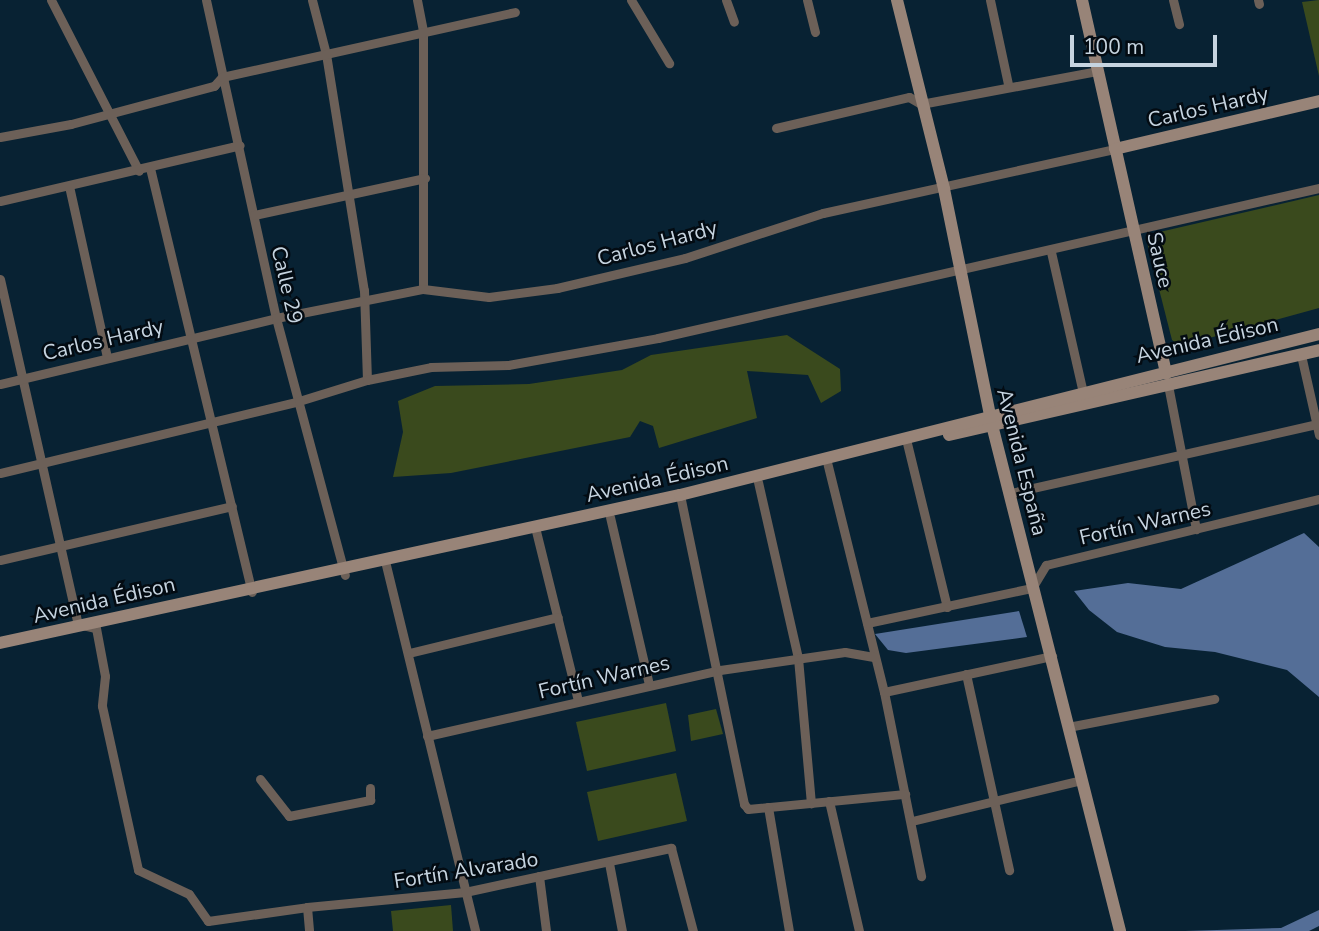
<!DOCTYPE html>
<meta charset="utf-8">
<style>
body{margin:0}
#map{position:relative;width:1319px;height:931px;overflow:hidden;background:#082233;font-family:"Nunito Sans",sans-serif}
div>[style]{position:absolute}
[style*='--x']{left:calc(var(--x)*1px);top:calc(var(--y)*1px);width:calc(var(--w)*1px);rotate:calc(var(--a)*1deg)}
.green>*{inset:0;background:#3a4a1d}
.water>*{inset:0;background:#546e97}
.street>*{height:9px;margin:-4.5px;padding:0 4.5px;transform-origin:4.5px;border-radius:4.5px;background:#6c6058}
.secondary>*{height:12px;margin:-6px;padding:0 6px;transform-origin:6px;border-radius:6px;background:#988478}
span{translate:-50% -50%;white-space:nowrap;text-align:center;line-height:1.15;-webkit-text-stroke:5px #030b12;paint-order:stroke}
.street-label{font-size:21px;color:#c6d4e0}
.scale{position:absolute;left:1070px;top:35px;width:147px;height:32px;box-sizing:border-box;border:4px solid #c6d4e0;border-top:0;padding-left:9px;font-size:21px;line-height:24px;white-space:nowrap;color:#c6d4e0;-webkit-text-stroke:5px #030b12;paint-order:stroke}
</style>
<div id="map">
<div class="green">
<div style="clip-path:polygon(1319px 0,1319px 76px,1302px 2px)"></div>
<div style="clip-path:polygon(1319px 195px,1319px 308px,1180px 346px,1172px 340px,1147px 242px,1151px 234px)"></div>
<div style="clip-path:polygon(787px 335px,840px 369px,841px 391px,821px 403px,808px 375px,747px 371px,757px 418px,659px 448px,653px 426px,640px 421px,630px 437px,451px 473px,393px 477px,403px 432px,398px 401px,435px 386px,529px 384px,622px 370px,651px 355px)"></div>
<div style="clip-path:polygon(666px 703px,676px 751px,587px 771px,576px 722px)"></div>
<div style="clip-path:polygon(716px 709px,723px 734px,691px 741px,688px 715px)"></div>
<div style="clip-path:polygon(676px 773px,687px 821px,598px 841px,587px 792px)"></div>
<div style="clip-path:polygon(451px 905px,453px 931px,393px 931px,391px 911px)"></div>
</div>
<div class="water">
<div style="clip-path:polygon(1304px 533px,1319px 547px,1319px 697px,1287px 670px,1215px 652px,1165px 647px,1117px 632px,1089px 610px,1074px 591px,1128px 583px,1181px 589px)"></div>
<div style="clip-path:polygon(1019px 611px,1027px 637px,906px 653px,888px 650px,875px 634px)"></div>
<div style="clip-path:polygon(1319px 910px,1319px 926px,1309px 931px,1185px 931px,1281px 928px)"></div>
</div>
<div class="street">
<div style="--x:51;--y:0;--w:192;--a:62.8"></div>
<div style="--x:206;--y:0;--w:326;--a:77.6"></div>
<div style="--x:276;--y:318;--w:266;--a:75"></div>
<div style="--x:312;--y:0;--w:56;--a:75.5"></div>
<div style="--x:326;--y:54;--w:239;--a:80.9"></div>
<div style="--x:364;--y:290;--w:90;--a:88.1"></div>
<div style="--x:417;--y:0;--w:33;--a:79"></div>
<div style="--x:423;--y:32;--w:257;--a:90"></div>
<div style="--x:631;--y:0;--w:74;--a:58.9"></div>
<div style="--x:726;--y:0;--w:23;--a:70"></div>
<div style="--x:807;--y:0;--w:33;--a:76"></div>
<div style="--x:990;--y:0;--w:86;--a:77.9"></div>
<div style="--x:1173;--y:0;--w:25;--a:76"></div>
<div style="--x:1258;--y:0;--w:4;--a:76"></div>
<div style="--x:776;--y:128;--w:137;--a:-13.1"></div>
<div style="--x:909;--y:97;--w:14;--a:30"></div>
<div style="--x:921;--y:104;--w:180;--a:-10.6"></div>
<div style="--x:0;--y:137;--w:72;--a:-10.4"></div>
<div style="--x:71;--y:124;--w:148;--a:-14.9"></div>
<div style="--x:214;--y:86;--w:12;--a:-48"></div>
<div style="--x:222;--y:77;--w:300;--a:-12.5"></div>
<div style="--x:150;--y:168;--w:436;--a:76.5"></div>
<div style="--x:69;--y:186;--w:176;--a:77.5"></div>
<div style="--x:0;--y:201;--w:246;--a:-13.1"></div>
<div style="--x:254;--y:215;--w:175;--a:-12.2"></div>
<div style="--x:1051;--y:252;--w:149;--a:77.2"></div>
<div style="--x:0;--y:279;--w:354;--a:77.3"></div>
<div style="--x:78;--y:624;--w:18;--a:13"></div>
<div style="--x:96;--y:628;--w:49;--a:79.4"></div>
<div style="--x:105;--y:676;--w:30;--a:96"></div>
<div style="--x:102;--y:706;--w:168;--a:77.6"></div>
<div style="--x:138;--y:870;--w:56;--a:25.2"></div>
<div style="--x:189;--y:894;--w:33;--a:55"></div>
<div style="--x:208;--y:921;--w:100;--a:-8"></div>
<div style="--x:307;--y:907;--w:159;--a:-5.4"></div>
<div style="--x:465;--y:892;--w:211;--a:-12.1"></div>
<div style="--x:671;--y:848;--w:86;--a:75.2"></div>
<div style="--x:1301;--y:355;--w:82;--a:77.3"></div>
<div style="--x:0;--y:384;--w:284;--a:-13.4"></div>
<div style="--x:276;--y:318;--w:150;--a:-11.2"></div>
<div style="--x:423;--y:289;--w:66;--a:6.9"></div>
<div style="--x:489;--y:297;--w:69;--a:-7.5"></div>
<div style="--x:557;--y:288;--w:131;--a:-13.2"></div>
<div style="--x:685;--y:258;--w:145;--a:-18.1"></div>
<div style="--x:823;--y:213;--w:299;--a:-12.4"></div>
<div style="--x:1168;--y:385;--w:147;--a:79"></div>
<div style="--x:906;--y:439;--w:173;--a:76.3"></div>
<div style="--x:826;--y:458;--w:241;--a:76.1"></div>
<div style="--x:884;--y:692;--w:188;--a:78.6"></div>
<div style="--x:0;--y:473;--w:308;--a:-13.5"></div>
<div style="--x:299;--y:401;--w:71;--a:-17.2"></div>
<div style="--x:367;--y:380;--w:65;--a:-11.5"></div>
<div style="--x:431;--y:367;--w:77;--a:-1.5"></div>
<div style="--x:508;--y:365;--w:152;--a:-10.2"></div>
<div style="--x:658;--y:338;--w:678;--a:-12.79"></div>
<div style="--x:758;--y:482;--w:180;--a:77.2"></div>
<div style="--x:798;--y:658;--w:146;--a:84.9"></div>
<div style="--x:1011;--y:493;--w:314;--a:-12.7"></div>
<div style="--x:680;--y:495;--w:316;--a:78.3"></div>
<div style="--x:744;--y:804;--w:6;--a:51"></div>
<div style="--x:748;--y:809;--w:158;--a:-5.5"></div>
<div style="--x:610;--y:517;--w:171;--a:76.9"></div>
<div style="--x:535;--y:527;--w:179;--a:76.1"></div>
<div style="--x:0;--y:560;--w:238;--a:-13.1"></div>
<div style="--x:385;--y:561;--w:381;--a:76.3"></div>
<div style="--x:867;--y:623;--w:169;--a:-12"></div>
<div style="--x:1032;--y:588;--w:27;--a:-59"></div>
<div style="--x:1046;--y:565;--w:281;--a:-13.6"></div>
<div style="--x:409;--y:653;--w:153;--a:-13.6"></div>
<div style="--x:966;--y:674;--w:201;--a:77.6"></div>
<div style="--x:884;--y:692;--w:172;--a:-12.1"></div>
<div style="--x:1068;--y:727;--w:149;--a:-10.9"></div>
<div style="--x:427;--y:736;--w:300;--a:-12.7"></div>
<div style="--x:720;--y:670;--w:126;--a:-8.2"></div>
<div style="--x:845;--y:652;--w:29;--a:10"></div>
<div style="--x:260;--y:779;--w:47;--a:51.9"></div>
<div style="--x:289;--y:816;--w:83;--a:-11.2"></div>
<div style="--x:370;--y:800;--w:12;--a:-90"></div>
<div style="--x:829;--y:801;--w:133;--a:77"></div>
<div style="--x:768;--y:807;--w:126;--a:80.4"></div>
<div style="--x:912;--y:821;--w:175;--a:-13.6"></div>
<div style="--x:609;--y:863;--w:69;--a:79.2"></div>
<div style="--x:539;--y:876;--w:55;--a:82.7"></div>
<div style="--x:307;--y:907;--w:24;--a:85"></div>
</div>
<div class="secondary">
<div style="--x:897;--y:0;--w:195;--a:76"></div>
<div style="--x:944;--y:189;--w:241;--a:78.5"></div>
<div style="--x:992;--y:425;--w:522;--a:75.8"></div>
<div style="--x:1082;--y:0;--w:383;--a:77.3"></div>
<div style="--x:1115;--y:149;--w:210;--a:-13.2"></div>
<div style="--x:949;--y:435;--w:380;--a:-12.9"></div>
<div style="--x:0;--y:643;--w:696;--a:-12.28"></div>
<div style="--x:680;--y:495;--w:659;--a:-14.14"></div>
</div>
<div class="street-label">
<span style="left:1208px;top:107px;rotate:-13deg">Carlos Hardy</span>
<span style="left:657px;top:243px;rotate:-15deg">Carlos Hardy</span>
<span style="left:1160px;top:260px;rotate:77deg">Sauce</span>
<span style="left:287px;top:285px;rotate:77deg">Calle 29</span>
<span style="left:103px;top:340px;rotate:-13deg">Carlos Hardy</span>
<span style="left:1207px;top:340px;rotate:-13deg">Avenida Édison</span>
<span style="left:1022px;top:462px;rotate:76deg">Avenida España</span>
<span style="left:657px;top:479px;rotate:-13deg">Avenida Édison</span>
<span style="left:1145px;top:523px;rotate:-13deg">Fortín Warnes</span>
<span style="left:104px;top:600px;rotate:-13deg">Avenida Édison</span>
<span style="left:604px;top:677px;rotate:-13deg">Fortín Warnes</span>
<span style="left:466px;top:870px;rotate:-9deg">Fortín Alvarado</span>
</div>
<div class="scale">100 m</div>
</div>
